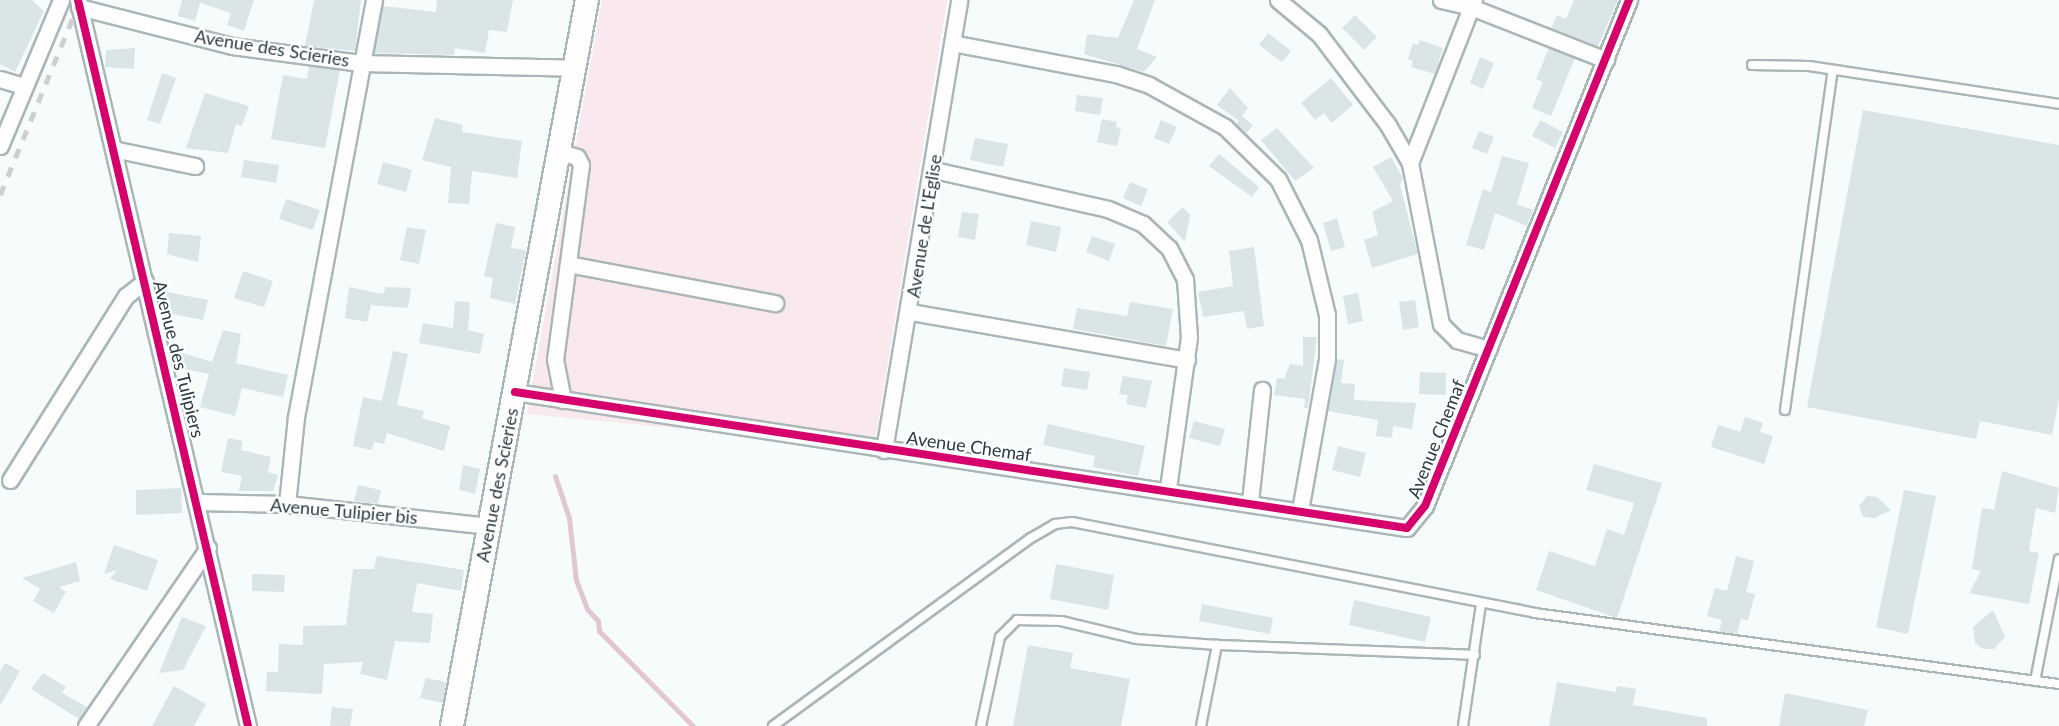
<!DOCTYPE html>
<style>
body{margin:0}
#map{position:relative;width:2059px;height:726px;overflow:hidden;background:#f6fbfb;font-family:Lato,sans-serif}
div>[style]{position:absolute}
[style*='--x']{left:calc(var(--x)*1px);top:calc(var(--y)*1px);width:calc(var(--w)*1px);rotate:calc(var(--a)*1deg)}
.green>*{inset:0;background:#f9e8ee}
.stream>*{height:5px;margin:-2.5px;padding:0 2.5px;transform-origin:2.5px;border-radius:2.5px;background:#e2c7d0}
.building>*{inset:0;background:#dae5e8}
.roads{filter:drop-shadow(2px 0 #abb6b8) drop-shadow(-2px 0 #abb6b8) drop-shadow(0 2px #abb6b8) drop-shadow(0 -2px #abb6b8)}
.lane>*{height:8px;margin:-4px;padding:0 4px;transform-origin:4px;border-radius:4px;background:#fefefe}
.street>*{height:15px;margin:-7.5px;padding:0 7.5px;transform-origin:7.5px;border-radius:7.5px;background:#fefefe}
.secondary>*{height:22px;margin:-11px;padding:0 11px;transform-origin:11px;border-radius:11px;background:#fefefe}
.rail>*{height:4.5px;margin-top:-2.25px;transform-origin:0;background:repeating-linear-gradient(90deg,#ced0d0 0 10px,transparent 0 20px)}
.cycleway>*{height:8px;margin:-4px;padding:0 4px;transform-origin:4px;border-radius:4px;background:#d6006c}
span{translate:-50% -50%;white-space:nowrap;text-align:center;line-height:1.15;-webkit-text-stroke:4.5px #fff;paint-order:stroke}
.street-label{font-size:18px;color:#293b41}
</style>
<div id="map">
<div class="green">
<div style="clip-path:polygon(602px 0,947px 0,874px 447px,527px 414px)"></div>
</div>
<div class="stream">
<div style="--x:555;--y:476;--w:44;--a:71.6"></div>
<div style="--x:569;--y:518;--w:62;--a:83.6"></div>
<div style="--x:576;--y:580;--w:31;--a:69"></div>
<div style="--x:587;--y:609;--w:16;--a:47"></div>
<div style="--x:598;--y:621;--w:10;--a:84"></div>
<div style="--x:599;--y:631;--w:134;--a:45.3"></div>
</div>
<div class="building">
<div style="clip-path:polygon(0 0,32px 0,44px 11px,15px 72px,0 64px)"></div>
<div style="clip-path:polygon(182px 0,254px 0,244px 31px,227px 25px,231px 13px,200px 3px,195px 21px,178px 16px)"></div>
<div style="clip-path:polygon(314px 0,361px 0,355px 51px,305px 46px)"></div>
<div style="clip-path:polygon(437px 0,513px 0,507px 32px,489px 30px,485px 53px,455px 48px,454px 55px,374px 53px,383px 6px,436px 12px)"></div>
<div style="clip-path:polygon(1134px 0,1155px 0,1137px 49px,1157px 57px,1144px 72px,1084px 54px,1087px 34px,1118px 38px)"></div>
<div style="clip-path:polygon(1574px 0,1618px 0,1598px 46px,1551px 28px,1557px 15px,1566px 19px)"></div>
<div style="clip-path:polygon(1355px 15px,1377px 37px,1364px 50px,1342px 28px)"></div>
<div style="clip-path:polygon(1268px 33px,1291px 51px,1282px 62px,1259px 45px)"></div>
<div style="clip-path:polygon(1420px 40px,1443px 48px,1435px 74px,1411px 67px,1413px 61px,1408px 59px,1413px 43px,1418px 45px)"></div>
<div style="clip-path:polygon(135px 48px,134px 69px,105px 67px,106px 50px)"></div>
<div style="clip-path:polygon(1549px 48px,1575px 58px,1551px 116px,1532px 108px,1543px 82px,1536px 79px)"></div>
<div style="clip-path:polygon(1480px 57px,1494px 63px,1483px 89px,1470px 83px)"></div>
<div style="clip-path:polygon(309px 66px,340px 70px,325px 148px,271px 139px,283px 75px,307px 79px)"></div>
<div style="clip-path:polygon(162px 73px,176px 78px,160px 124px,147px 120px)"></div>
<div style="clip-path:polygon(1331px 78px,1353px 105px,1332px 123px,1324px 113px,1315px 120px,1301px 103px)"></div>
<div style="clip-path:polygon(1230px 88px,1248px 108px,1242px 116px,1253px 125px,1246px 134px,1236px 124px,1239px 121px,1217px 105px)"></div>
<div style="clip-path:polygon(205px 93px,249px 106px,242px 126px,236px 124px,228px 153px,186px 148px)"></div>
<div style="clip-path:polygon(1077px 95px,1103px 98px,1100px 115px,1075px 111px)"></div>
<div style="clip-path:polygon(1863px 110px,2059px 145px,2059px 399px,2052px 435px,1980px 421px,1976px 439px,1807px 407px)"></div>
<div style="clip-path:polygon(435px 118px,463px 125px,462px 132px,522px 141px,517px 178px,472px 171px,469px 204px,448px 203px,451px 167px,422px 160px)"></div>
<div style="clip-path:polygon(1102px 119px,1117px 122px,1116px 127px,1121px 129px,1117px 146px,1097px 142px)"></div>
<div style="clip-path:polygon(1161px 120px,1177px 127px,1169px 144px,1154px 138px)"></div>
<div style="clip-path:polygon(1540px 120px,1563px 132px,1555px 148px,1532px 136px)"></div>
<div style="clip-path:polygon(1277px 128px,1314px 168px,1295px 181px,1261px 140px)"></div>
<div style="clip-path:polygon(1479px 131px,1494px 137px,1487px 154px,1472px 148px)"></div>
<div style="clip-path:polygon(975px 138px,1008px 144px,1003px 167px,970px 160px)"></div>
<div style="clip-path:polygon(1219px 154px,1259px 187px,1252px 197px,1209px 166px)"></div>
<div style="clip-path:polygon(1502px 156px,1529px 163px,1517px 204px,1533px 210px,1527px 226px,1495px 213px,1484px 250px,1466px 245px,1483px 189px,1491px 192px)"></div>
<div style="clip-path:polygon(1391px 157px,1403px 178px,1400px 185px,1418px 254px,1372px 268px,1364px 240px,1378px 235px,1372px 212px,1393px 201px,1373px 167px)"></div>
<div style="clip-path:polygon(244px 160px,279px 165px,276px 183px,241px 177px)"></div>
<div style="clip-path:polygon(383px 162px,412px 170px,406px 192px,377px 184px)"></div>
<div style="clip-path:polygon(1130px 182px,1148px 189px,1141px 206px,1123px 198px)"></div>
<div style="clip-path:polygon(286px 199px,320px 210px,313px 230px,279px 219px)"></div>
<div style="clip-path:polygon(1183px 207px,1190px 215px,1185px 242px,1167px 222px)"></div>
<div style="clip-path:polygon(962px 212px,979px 214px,975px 240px,958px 237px)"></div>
<div style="clip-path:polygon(1337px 218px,1345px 247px,1331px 251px,1323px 223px)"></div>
<div style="clip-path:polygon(1031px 221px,1061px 227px,1056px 252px,1026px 245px)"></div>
<div style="clip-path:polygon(496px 223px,515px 227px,511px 248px,526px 250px,515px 304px,490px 298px,493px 278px,484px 276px)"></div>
<div style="clip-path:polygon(407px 227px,426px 230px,419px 264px,400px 260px)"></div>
<div style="clip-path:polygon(169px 233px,201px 236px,198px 262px,167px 254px)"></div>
<div style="clip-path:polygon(1092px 236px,1115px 244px,1109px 261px,1086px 252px)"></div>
<div style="clip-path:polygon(1254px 247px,1264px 326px,1247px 329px,1244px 311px,1203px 317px,1198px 292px,1233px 286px,1229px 251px)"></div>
<div style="clip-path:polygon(243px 271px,273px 281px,264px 307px,234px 298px)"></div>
<div style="clip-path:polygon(349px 287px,383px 294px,386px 287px,411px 288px,408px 308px,371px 305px,367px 322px,345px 318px)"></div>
<div style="clip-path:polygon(167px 292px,208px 300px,203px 320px,163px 312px)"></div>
<div style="clip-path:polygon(1358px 293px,1363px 321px,1348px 324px,1343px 296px)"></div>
<div style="clip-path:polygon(1415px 300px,1419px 327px,1403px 330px,1399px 302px)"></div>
<div style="clip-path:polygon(455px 301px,470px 302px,468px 330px,484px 334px,480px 354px,419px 343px,423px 323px,453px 328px)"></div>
<div style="clip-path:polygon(1130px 302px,1173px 309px,1166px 346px,1073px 329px,1077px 308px,1127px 316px)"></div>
<div style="clip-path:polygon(223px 330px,241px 334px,236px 363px,288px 375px,283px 397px,242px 388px,235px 416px,200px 407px,209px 374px,180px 368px,183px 353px,212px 362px)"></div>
<div style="clip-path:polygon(1303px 337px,1317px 337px,1308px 408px,1304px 408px,1305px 399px,1274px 395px,1277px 378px,1284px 379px,1290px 364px,1303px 366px)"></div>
<div style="clip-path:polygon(393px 351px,408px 354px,397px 405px,424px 411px,422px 418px,450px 426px,444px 451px,387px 433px,384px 444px,374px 442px,372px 450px,353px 446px,363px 397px,382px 401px)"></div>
<div style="clip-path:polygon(1337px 359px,1344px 360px,1341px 383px,1355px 384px,1354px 400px,1416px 403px,1412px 429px,1393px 426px,1392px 438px,1376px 436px,1378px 420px,1328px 411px)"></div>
<div style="clip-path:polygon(1064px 368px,1090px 372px,1087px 390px,1061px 386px)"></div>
<div style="clip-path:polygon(1420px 372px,1446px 373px,1446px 395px,1419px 394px)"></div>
<div style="clip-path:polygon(1123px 376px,1152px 381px,1146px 408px,1126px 404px,1128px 395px,1119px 394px)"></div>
<div style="clip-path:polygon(1745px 417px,1763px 423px,1760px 432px,1773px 436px,1764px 464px,1711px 447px,1718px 425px,1740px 432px)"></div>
<div style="clip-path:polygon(1194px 421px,1225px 429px,1220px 446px,1189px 438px)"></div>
<div style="clip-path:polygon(1048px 424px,1145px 446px,1138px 476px,1093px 467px,1095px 456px,1043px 445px)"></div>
<div style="clip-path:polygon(228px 438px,243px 441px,241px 450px,271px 457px,268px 472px,278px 475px,273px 491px,239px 491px,242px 476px,221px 472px)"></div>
<div style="clip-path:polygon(1338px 446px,1366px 453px,1360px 477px,1332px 470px)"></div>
<div style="clip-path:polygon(1594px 464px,1662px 483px,1617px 618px,1536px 590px,1549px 551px,1595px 566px,1607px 529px,1624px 535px,1634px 503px,1586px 490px)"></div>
<div style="clip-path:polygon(463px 465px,480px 469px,475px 494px,459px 490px)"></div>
<div style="clip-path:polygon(2002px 471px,2059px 488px,2055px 513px,2036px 508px,2029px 551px,2039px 553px,2029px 604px,1969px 593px,1981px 571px,1972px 569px,1982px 508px,1994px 510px)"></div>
<div style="clip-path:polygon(358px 485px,381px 490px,378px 504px,354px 501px)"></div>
<div style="clip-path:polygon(181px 488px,182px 513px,136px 515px,136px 490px)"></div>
<div style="clip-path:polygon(1904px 490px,1936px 496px,1908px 634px,1876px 627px)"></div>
<div style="clip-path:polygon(1867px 496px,1877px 497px,1891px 510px,1875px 518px,1863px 517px,1859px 506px)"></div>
<div style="clip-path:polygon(114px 545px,158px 560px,147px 591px,110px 579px,117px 570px,104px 574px)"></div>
<div style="clip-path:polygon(377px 556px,464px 570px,461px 591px,417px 583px,412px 612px,433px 614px,430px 643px,395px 641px,387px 680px,360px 674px,363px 662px,324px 664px,322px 694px,266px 691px,267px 672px,278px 672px,279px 644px,303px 645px,303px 626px,346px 625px,353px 569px,374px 569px)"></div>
<div style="clip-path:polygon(1736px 556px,1754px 561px,1746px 592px,1755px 594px,1748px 620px,1741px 619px,1737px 634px,1719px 632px,1722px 620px,1707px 616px,1715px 588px,1727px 591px)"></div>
<div style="clip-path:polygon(76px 562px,80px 581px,59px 587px,66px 592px,54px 613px,33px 601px,40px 589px,22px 578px)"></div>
<div style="clip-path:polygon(1056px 564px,1114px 575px,1108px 610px,1050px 599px)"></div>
<div style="clip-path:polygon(252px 574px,285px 575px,284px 592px,252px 591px)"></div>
<div style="clip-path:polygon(1354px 600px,1431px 617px,1425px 642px,1349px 625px)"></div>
<div style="clip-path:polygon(1202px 604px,1273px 618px,1270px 634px,1199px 621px)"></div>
<div style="clip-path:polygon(1993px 610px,2005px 637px,1994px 649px,1983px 649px,1975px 643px,1973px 627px)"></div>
<div style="clip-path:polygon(182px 617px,206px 626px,183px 670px,159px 673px)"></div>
<div style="clip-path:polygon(1028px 645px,1073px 653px,1070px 668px,1130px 679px,1121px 726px,1013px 726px)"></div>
<div style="clip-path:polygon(5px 663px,20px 671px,0 706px,0 672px)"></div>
<div style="clip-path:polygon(43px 673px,66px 687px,62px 693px,87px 707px,79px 719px,31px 689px)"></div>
<div style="clip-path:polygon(426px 678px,446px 682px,443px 703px,420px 698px)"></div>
<div style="clip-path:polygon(1557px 682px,1616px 692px,1617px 686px,1636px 689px,1633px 705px,1707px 718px,1707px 726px,1549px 726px)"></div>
<div style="clip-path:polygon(174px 686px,206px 704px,194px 726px,152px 726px)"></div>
<div style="clip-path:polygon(1785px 693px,1868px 710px,1864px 726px,1779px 726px)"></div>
<div style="clip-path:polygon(332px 707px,353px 709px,350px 726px,330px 726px)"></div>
</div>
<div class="roads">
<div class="lane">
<div style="--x:1752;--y:65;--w:57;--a:1"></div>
<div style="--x:1809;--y:66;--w:253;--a:8.6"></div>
<div style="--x:1785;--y:410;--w:343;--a:-82"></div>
<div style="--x:2035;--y:681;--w:124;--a:-78.9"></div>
<div style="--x:773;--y:726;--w:319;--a:-36.1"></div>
<div style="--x:1031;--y:538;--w:28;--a:-30"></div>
<div style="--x:1055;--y:524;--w:17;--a:-7"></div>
<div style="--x:1072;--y:522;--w:472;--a:11.1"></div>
<div style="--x:1535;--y:613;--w:529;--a:7.72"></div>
<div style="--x:981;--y:726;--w:91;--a:-77.9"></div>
<div style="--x:1000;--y:637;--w:24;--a:-45"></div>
<div style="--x:1017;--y:620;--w:44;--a:1.3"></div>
<div style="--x:1061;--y:621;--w:77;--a:13.5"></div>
<div style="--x:1136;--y:639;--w:81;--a:4.2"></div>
<div style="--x:1201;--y:726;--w:83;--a:-78.8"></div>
<div style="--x:1217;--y:645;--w:258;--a:2.2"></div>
<div style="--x:1463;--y:726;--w:123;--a:-81.6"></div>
</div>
<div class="street">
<div style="--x:78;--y:0;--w:746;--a:76.82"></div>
<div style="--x:1278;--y:0;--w:53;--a:39.7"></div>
<div style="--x:1319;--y:34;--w:114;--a:52.8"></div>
<div style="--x:1388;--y:125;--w:44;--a:59.9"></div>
<div style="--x:1410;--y:163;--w:164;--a:79.1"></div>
<div style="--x:1441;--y:324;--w:23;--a:45"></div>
<div style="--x:1457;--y:340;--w:33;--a:16"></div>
<div style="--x:1441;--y:0;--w:31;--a:13"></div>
<div style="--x:1471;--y:7;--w:145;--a:21.4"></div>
<div style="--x:79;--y:7;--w:158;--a:14.3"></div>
<div style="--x:232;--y:46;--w:130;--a:7.5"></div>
<div style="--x:361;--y:63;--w:213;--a:1.3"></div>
<div style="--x:952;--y:43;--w:167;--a:10.7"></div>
<div style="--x:1116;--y:74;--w:35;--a:18"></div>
<div style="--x:1149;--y:85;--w:87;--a:28.9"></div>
<div style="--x:1225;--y:127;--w:74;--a:44.5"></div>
<div style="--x:1278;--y:179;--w:68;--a:63.1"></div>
<div style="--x:1309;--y:240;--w:77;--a:76.5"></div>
<div style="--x:1327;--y:315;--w:44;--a:90"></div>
<div style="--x:1327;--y:359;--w:154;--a:100.1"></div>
<div style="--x:0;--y:79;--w:24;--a:17"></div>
<div style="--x:0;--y:146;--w:158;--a:-67.3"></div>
<div style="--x:113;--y:149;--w:84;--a:11.7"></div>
<div style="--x:558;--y:151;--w:20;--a:18"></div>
<div style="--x:577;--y:157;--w:9;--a:63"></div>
<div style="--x:581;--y:165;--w:196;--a:97.6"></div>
<div style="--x:555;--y:359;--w:42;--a:79"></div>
<div style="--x:1410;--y:163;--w:175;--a:-68.6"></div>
<div style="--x:934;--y:170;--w:178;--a:12.6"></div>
<div style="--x:1108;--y:209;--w:38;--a:23"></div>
<div style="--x:1143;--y:224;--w:35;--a:43"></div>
<div style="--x:1169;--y:248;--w:35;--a:63"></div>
<div style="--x:1185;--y:279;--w:58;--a:86.1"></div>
<div style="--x:1189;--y:337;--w:152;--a:97.9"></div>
<div style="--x:568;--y:264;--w:211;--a:10.7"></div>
<div style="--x:910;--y:312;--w:281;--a:9.8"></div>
<div style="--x:515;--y:392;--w:902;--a:8.67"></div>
<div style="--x:1407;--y:528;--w:28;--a:-51"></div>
<div style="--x:1425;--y:506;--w:546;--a:-68.04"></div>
<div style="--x:884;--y:450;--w:456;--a:-80.5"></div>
<div style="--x:10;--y:480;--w:218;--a:-57.8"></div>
<div style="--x:126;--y:296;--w:24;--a:-38"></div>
<div style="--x:198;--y:502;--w:89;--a:1.3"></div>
<div style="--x:287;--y:504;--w:204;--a:6.2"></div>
<div style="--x:1250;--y:502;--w:113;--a:-83.9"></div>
<div style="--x:287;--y:504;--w:87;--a:-84.1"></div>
<div style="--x:296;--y:417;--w:424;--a:-79.4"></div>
<div style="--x:86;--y:726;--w:216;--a:-55.6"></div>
</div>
<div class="secondary">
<div style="--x:452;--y:726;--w:738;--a:-79.47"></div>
</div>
</div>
<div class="rail">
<div style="--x:0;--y:195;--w:211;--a:-67.7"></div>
</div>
<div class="cycleway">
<div style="--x:78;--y:0;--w:746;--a:76.82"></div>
<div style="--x:515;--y:392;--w:902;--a:8.67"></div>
<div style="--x:1407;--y:528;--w:28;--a:-51"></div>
<div style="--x:1425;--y:506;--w:546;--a:-68.04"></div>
</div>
<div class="street-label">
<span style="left:272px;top:48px;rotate:9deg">Avenue des Scieries</span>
<span style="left:924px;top:226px;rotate:-81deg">Avenue de L'Eglise</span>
<span style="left:179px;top:359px;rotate:76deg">Avenue des Tulipiers</span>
<span style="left:1436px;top:439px;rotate:-68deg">Avenue Chemaf</span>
<span style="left:969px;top:446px;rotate:8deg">Avenue Chemaf</span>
<span style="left:497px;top:485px;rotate:-79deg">Avenue des Scieries</span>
<span style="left:344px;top:511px;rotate:5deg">Avenue Tulipier bis</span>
</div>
</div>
